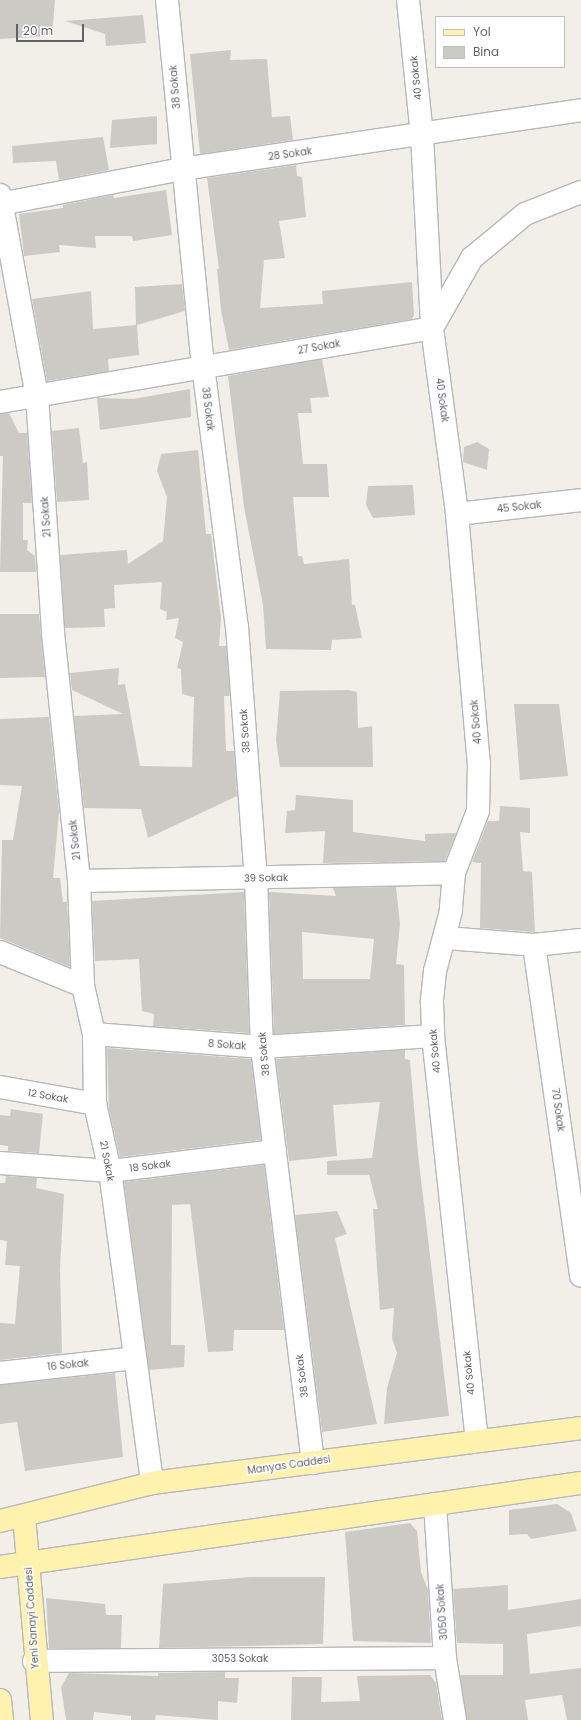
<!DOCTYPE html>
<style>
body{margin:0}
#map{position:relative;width:581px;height:1720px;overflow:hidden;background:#f1efe8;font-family:Poppins,sans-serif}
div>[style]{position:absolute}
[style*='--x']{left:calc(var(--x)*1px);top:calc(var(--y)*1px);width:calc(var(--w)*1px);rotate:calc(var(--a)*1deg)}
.building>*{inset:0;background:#cccac5}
.roads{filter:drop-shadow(1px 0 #b5b8bc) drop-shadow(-1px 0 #b5b8bc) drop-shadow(0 1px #b5b8bc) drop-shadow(0 -1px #b5b8bc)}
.minor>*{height:22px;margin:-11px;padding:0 11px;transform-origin:11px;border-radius:11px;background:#fff}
.major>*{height:22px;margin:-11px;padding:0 11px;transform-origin:11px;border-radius:11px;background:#fff2af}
span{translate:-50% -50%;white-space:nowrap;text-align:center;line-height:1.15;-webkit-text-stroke:3px #fff;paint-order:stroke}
.street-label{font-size:10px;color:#5f6368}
.legend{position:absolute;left:435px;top:16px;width:130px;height:52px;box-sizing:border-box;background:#fff;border:1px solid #bfc1c3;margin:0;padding:5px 7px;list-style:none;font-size:12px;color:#5f6368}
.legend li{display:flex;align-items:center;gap:8px;height:20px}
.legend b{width:20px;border:1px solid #bfc1c3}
.scale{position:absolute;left:16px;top:24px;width:68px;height:18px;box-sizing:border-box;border:2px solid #5f6368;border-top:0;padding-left:5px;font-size:12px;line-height:14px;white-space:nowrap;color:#5f6368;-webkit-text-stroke:3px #fff;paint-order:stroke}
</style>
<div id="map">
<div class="building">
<div style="clip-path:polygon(0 0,55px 0,52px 36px,0 39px)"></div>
<div style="clip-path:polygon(143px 15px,146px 43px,106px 46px,105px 34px,65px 21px)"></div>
<div style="clip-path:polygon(231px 50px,230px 60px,267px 59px,272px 117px,290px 116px,293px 140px,200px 154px,190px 54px)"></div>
<div style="clip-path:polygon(157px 116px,157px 144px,110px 148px,112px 120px)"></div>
<div style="clip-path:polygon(103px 137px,109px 170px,59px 180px,56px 161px,13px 163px,12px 146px)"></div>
<div style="clip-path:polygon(296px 165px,297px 176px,302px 177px,306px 217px,279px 221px,285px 258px,264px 260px,260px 308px,323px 304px,322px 291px,412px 282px,414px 315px,412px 319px,229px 350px,221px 310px,217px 269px,219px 269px,207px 178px)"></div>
<div style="clip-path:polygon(166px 190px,172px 235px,133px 241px,132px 236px,95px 236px,96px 248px,59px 245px,60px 252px,24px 256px,19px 214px,63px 208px,63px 205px,113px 195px,114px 198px)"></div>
<div style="clip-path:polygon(182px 284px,185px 311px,137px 325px,139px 355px,108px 359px,109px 371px,47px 381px,32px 299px,91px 291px,93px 329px,136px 325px,135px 287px)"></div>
<div style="clip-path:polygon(322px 359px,329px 397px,310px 398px,312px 413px,298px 413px,303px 464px,327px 464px,329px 497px,293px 497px,298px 556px,302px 556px,304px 564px,349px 559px,352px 605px,355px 605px,362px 638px,332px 640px,331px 650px,266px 649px,263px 605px,244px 507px,228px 376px)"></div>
<div style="clip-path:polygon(190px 389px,191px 417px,100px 430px,97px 398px,133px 399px)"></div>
<div style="clip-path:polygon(9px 413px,19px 433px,27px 433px,32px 503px,23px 503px,23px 540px,28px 540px,27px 550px,35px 556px,36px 572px,0 572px,3px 456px,0 456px,0 414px)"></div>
<div style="clip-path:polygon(79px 428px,83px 463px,87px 462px,89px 500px,57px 502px,52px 431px)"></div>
<div style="clip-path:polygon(477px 442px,489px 449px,487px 470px,463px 462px,464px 447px)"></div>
<div style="clip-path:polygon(198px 450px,206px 534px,211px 534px,221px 618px,219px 646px,226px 646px,230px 696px,224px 696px,226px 751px,234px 751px,237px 796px,148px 838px,141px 809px,84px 808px,74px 716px,123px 714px,72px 690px,70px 673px,119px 668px,118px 685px,125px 684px,140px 766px,192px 767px,194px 697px,182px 694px,181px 669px,177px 668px,183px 642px,175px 638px,179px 618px,166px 620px,167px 612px,160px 609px,162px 582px,114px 585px,115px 608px,104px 609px,105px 627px,65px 628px,60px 555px,127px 550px,128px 564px,163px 541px,167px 497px,157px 471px,161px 454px)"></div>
<div style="clip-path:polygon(413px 485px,415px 515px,373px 518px,366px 505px,368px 486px)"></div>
<div style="clip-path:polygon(0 614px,39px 614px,45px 677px,0 678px)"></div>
<div style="clip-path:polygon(348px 690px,357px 692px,358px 728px,372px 726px,373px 767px,280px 767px,276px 740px,280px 691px)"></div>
<div style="clip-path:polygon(514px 704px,559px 704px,568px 776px,520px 780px)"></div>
<div style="clip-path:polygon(49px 717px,59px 812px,53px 878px,60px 878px,63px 902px,67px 902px,70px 967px,0 938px,2px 840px,13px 840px,22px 786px,0 785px,0 719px)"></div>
<div style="clip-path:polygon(296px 795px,353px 800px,353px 832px,425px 841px,425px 834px,456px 833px,445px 861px,323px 863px,325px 831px,285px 833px,287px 811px,295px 810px)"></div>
<div style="clip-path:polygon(500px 806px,530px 808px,530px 833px,520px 832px,523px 871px,532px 872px,535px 932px,480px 928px,481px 863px,472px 862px,488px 821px,499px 821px)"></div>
<div style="clip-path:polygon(evenodd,396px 887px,400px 924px,396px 964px,404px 965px,405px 1025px,274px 1034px,269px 892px,336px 896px,333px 888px,396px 887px,302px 932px,374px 939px,370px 979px,303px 979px,302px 932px)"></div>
<div style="clip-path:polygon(244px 892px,249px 1033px,153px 1026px,154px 1014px,142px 1011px,139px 959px,95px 961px,92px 901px)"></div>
<div style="clip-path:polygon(107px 1048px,251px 1059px,261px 1140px,120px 1157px,109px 1110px)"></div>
<div style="clip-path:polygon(405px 1050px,405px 1059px,410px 1060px,418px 1154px,449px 1416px,384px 1424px,387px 1388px,397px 1353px,392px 1338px,394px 1308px,380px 1310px,373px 1209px,378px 1209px,369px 1175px,327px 1175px,327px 1161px,372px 1158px,380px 1102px,333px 1105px,337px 1156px,289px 1161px,276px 1059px)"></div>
<div style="clip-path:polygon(11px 1109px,43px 1114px,39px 1153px,8px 1151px,8px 1146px,0 1145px,0 1115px,10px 1116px)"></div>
<div style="clip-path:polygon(264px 1165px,284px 1330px,234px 1330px,233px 1351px,208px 1352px,190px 1204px,172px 1205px,171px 1345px,185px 1345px,184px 1367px,149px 1370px,124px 1182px)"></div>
<div style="clip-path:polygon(6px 1176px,37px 1178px,36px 1188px,64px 1194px,60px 1269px,62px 1353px,0 1360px,0 1323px,15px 1324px,20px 1266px,5px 1265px,7px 1241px,0 1240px,0 1183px,5px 1183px)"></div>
<div style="clip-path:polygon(337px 1211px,347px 1234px,335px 1238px,377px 1424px,322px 1432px,295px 1215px)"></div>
<div style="clip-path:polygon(115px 1373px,123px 1457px,25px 1471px,17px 1422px,0 1424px,0 1385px)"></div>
<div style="clip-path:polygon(557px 1504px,571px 1513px,577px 1531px,531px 1539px,527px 1534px,509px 1535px,509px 1510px)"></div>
<div style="clip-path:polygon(410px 1523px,417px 1531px,421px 1572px,428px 1590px,431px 1643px,353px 1641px,345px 1532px)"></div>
<div style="clip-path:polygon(251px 1577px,325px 1577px,323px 1644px,159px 1648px,163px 1584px)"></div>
<div style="clip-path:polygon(508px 1585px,508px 1610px,581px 1599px,581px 1626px,527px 1634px,530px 1674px,581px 1668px,581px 1720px,567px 1720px,562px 1695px,525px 1700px,528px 1720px,467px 1720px,460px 1675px,503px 1675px,503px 1644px,457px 1643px,453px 1589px)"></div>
<div style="clip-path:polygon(46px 1598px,105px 1604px,106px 1615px,122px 1615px,121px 1648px,49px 1648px)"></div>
<div style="clip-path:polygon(225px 1672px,225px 1678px,239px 1678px,237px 1703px,218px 1701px,218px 1720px,156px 1715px,155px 1720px,131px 1720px,131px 1716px,94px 1712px,93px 1720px,66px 1720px,61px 1687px,69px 1673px,158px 1676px,158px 1673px)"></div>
<div style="clip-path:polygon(430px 1675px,436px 1683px,442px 1720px,291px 1720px,292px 1677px,322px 1677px,321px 1702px,360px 1701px,357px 1676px)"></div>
</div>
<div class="roads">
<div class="minor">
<div style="--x:167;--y:0;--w:368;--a:84.4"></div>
<div style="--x:203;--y:366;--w:263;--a:82.6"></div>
<div style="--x:237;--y:627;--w:252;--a:85.7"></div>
<div style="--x:256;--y:878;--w:169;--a:88"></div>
<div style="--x:262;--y:1047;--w:419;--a:83"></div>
<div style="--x:408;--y:0;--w:136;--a:84.1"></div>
<div style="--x:422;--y:135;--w:193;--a:87"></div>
<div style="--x:432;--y:328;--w:188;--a:82.3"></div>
<div style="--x:457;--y:514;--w:250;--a:85"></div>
<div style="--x:479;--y:763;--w:48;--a:91.2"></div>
<div style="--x:478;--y:811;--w:66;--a:111.2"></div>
<div style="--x:454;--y:873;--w:38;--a:95"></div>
<div style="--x:451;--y:911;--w:62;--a:104.9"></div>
<div style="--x:435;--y:971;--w:31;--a:96"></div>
<div style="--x:432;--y:1002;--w:34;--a:88"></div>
<div style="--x:433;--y:1036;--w:405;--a:83.8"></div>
<div style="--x:0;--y:195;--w:204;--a:79.6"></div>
<div style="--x:37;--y:396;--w:238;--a:86.1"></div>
<div style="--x:53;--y:633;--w:249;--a:84"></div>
<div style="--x:79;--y:881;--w:105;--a:87.8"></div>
<div style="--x:83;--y:986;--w:49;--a:77.1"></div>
<div style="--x:94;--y:1034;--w:70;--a:89.2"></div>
<div style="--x:95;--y:1104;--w:69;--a:77.4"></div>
<div style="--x:110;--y:1171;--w:315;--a:82.3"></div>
<div style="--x:0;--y:204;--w:185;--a:-10.9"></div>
<div style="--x:182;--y:169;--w:403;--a:-8.4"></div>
<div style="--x:0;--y:402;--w:438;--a:-9.7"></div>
<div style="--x:432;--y:328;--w:81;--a:-60.3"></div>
<div style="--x:472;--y:258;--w:69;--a:-39.7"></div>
<div style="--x:525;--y:214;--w:60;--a:-21.4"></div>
<div style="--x:457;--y:514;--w:125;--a:-6.4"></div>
<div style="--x:79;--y:881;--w:375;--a:-1.2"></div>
<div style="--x:446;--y:938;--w:88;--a:4.5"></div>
<div style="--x:534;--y:945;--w:47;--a:-6.1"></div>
<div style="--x:534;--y:945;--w:334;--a:81.9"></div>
<div style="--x:0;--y:952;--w:90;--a:22.3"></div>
<div style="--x:94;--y:1034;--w:169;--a:4.4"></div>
<div style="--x:262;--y:1047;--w:171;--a:-3.7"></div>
<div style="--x:0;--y:1087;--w:97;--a:10.1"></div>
<div style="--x:0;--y:1163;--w:110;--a:4.2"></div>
<div style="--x:110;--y:1171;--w:166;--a:-6.9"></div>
<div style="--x:0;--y:1373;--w:136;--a:-6.3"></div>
<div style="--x:435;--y:1504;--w:154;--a:86.3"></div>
<div style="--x:445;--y:1658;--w:63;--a:80.8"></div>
<div style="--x:34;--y:1661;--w:411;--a:-0.4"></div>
</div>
<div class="major">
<div style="--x:24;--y:1516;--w:205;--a:85"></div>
<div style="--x:0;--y:1521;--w:157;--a:-14"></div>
<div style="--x:152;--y:1483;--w:433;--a:-7.3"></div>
<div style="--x:0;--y:1567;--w:587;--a:-8.23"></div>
<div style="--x:0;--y:1700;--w:20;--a:84"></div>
</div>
</div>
<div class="street-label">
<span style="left:416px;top:78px;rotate:-96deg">40 Sokak</span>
<span style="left:175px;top:87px;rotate:-95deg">38 Sokak</span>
<span style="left:290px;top:154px;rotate:-8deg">28 Sokak</span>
<span style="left:319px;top:347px;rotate:-10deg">27 Sokak</span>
<span style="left:442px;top:400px;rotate:82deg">40 Sokak</span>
<span style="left:208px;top:409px;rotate:83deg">38 Sokak</span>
<span style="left:519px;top:507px;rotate:-6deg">45 Sokak</span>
<span style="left:46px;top:517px;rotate:-94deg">21 Sokak</span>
<span style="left:476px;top:722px;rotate:-95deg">40 Sokak</span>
<span style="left:245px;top:731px;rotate:-94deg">38 Sokak</span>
<span style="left:75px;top:840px;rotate:-96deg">21 Sokak</span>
<span style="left:266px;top:878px;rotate:-1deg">39 Sokak</span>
<span style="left:227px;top:1045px;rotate:4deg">8 Sokak</span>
<span style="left:435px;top:1051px;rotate:-95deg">40 Sokak</span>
<span style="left:264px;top:1054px;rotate:-95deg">38 Sokak</span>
<span style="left:48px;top:1096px;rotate:10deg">12 Sokak</span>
<span style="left:558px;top:1110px;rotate:82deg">70 Sokak</span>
<span style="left:107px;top:1161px;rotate:79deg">21 Sokak</span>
<span style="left:150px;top:1166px;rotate:-7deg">18 Sokak</span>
<span style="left:68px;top:1365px;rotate:-6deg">16 Sokak</span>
<span style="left:469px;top:1373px;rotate:-96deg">40 Sokak</span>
<span style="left:302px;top:1376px;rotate:-97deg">38 Sokak</span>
<span style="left:289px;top:1465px;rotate:-8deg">Manyas Caddesi</span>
<span style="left:442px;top:1612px;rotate:-94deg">3050 Sokak</span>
<span style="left:32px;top:1618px;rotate:-94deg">Yeni Sanayi Caddesi</span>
<span style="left:240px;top:1659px">3053 Sokak</span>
</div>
<ul class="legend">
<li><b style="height:5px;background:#fff2af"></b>Yol</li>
<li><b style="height:11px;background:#cccac5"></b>Bina</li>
</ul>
<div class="scale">20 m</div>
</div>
